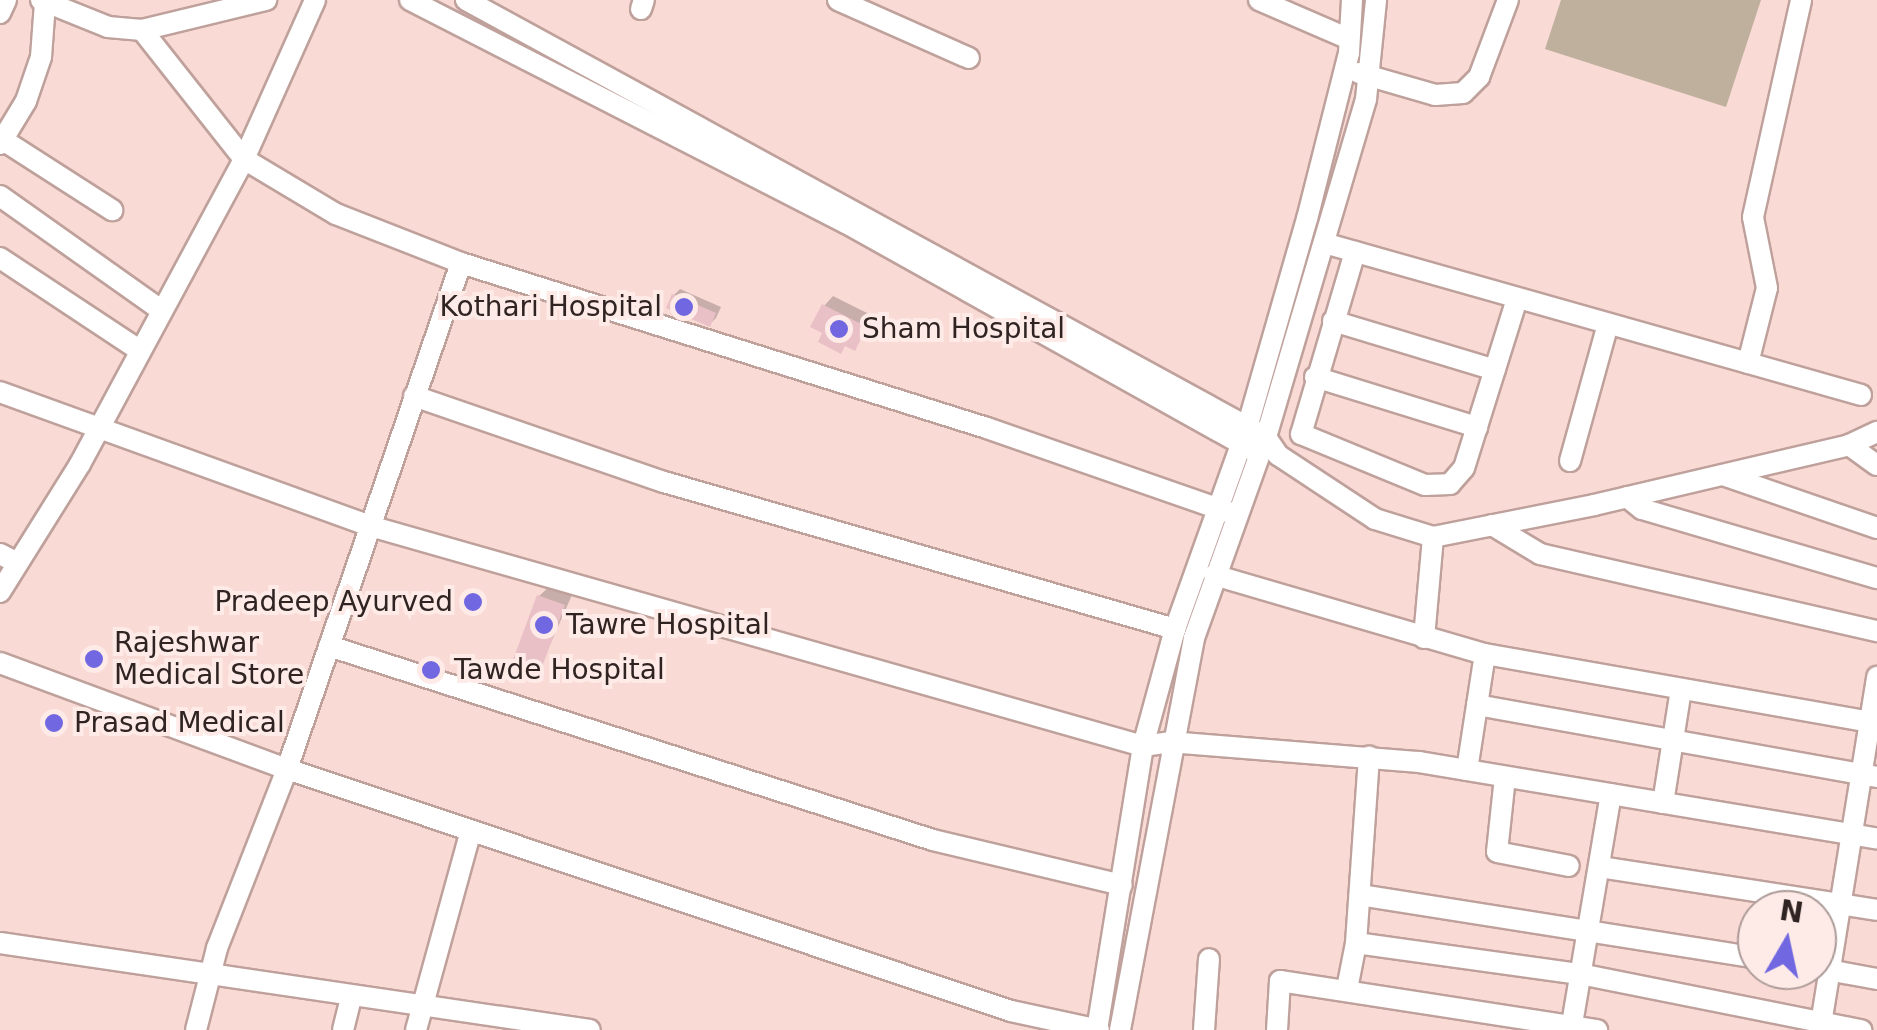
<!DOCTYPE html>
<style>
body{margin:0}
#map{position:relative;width:1877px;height:1030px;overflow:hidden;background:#fadad5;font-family:"DejaVu Sans",sans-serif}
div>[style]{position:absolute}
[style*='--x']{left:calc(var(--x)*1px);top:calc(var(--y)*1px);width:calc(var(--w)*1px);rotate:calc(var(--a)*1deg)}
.green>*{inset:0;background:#bfb09e}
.shadow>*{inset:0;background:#0003}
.building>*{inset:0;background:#eac0c7}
.roads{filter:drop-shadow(2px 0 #bfa19c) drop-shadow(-2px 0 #bfa19c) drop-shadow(0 2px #bfa19c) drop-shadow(0 -2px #bfa19c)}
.minor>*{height:20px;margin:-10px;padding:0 10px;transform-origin:10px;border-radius:10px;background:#fff}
.dots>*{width:28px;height:28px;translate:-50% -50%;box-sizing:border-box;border:5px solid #feebe7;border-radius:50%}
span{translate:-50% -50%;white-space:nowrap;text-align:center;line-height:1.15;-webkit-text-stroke:8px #feebe7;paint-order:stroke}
.poi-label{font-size:28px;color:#302422}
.right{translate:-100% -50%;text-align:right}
.left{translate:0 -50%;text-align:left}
.north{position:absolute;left:1737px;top:890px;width:100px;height:100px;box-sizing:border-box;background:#feebe7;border:2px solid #ac9b98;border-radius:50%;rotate:9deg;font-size:28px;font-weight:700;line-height:40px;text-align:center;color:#302422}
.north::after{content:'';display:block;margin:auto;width:35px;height:45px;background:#7067e1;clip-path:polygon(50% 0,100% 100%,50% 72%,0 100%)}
</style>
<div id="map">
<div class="green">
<div style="clip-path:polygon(1561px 0,1761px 0,1726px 107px,1545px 49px)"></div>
</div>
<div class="shadow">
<div style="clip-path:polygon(680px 289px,721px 307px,716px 318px,710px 324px,674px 295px)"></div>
<div style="clip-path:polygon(833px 296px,875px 317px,855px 348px,825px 332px,824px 306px)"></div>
<div style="clip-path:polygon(549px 587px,572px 595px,538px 672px,539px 596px)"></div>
</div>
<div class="building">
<div style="clip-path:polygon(672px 294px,716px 313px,710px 327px,666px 308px)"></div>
<div style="clip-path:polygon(822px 304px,867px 327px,855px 351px,845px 346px,841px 354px,818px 342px,822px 333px,810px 327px)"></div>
<div style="clip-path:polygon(537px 595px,565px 605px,539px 675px,511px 665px)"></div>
</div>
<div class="roads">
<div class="minor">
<div style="--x:41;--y:0;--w:72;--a:21.9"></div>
<div style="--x:108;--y:27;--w:34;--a:5"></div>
<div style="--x:142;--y:30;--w:128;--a:-13.6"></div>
<div style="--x:410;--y:0;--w:490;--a:27.1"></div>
<div style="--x:846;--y:223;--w:465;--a:29.2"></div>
<div style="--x:466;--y:0;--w:912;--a:28.65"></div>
<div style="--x:1266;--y:437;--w:22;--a:56"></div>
<div style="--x:1278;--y:455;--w:116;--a:33.4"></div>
<div style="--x:1375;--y:519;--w:61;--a:17.2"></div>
<div style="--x:1433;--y:537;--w:164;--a:-11.2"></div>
<div style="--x:1594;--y:505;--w:262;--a:-13.2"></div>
<div style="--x:1849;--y:445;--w:31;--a:-25"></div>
<div style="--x:838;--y:0;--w:143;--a:23.9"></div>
<div style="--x:1259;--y:0;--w:98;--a:23.4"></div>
<div style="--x:641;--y:9;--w:9;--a:-72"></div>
<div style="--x:0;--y:13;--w:14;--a:-65"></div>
<div style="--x:142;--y:30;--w:164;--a:51.7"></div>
<div style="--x:244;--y:159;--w:107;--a:30.9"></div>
<div style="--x:336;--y:214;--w:134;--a:21.4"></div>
<div style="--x:461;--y:263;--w:551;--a:17.42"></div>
<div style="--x:987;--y:428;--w:265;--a:19.2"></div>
<div style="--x:1359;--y:73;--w:79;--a:16.1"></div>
<div style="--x:1435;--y:95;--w:28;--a:-4"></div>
<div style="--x:1463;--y:93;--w:23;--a:-45"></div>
<div style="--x:1479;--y:77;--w:82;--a:-69.4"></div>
<div style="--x:3;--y:140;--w:130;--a:32.7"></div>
<div style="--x:0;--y:144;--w:50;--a:-58.8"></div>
<div style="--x:26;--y:101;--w:46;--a:-71.2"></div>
<div style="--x:41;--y:57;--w:55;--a:-85.8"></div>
<div style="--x:0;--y:196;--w:197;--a:35.3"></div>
<div style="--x:1324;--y:243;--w:558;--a:15.8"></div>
<div style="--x:1355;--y:252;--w:190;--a:106.5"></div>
<div style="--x:1301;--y:434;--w:134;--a:22.4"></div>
<div style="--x:1425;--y:485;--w:25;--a:-2"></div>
<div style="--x:1450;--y:484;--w:21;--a:-49"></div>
<div style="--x:1464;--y:468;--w:177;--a:-72.6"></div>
<div style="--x:0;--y:258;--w:167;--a:33.5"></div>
<div style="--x:1333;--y:321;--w:169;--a:16.8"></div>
<div style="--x:1748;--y:363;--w:77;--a:-75.8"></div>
<div style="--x:1767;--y:288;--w:72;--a:-101.2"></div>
<div style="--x:1753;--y:217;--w:222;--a:-77.5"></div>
<div style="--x:1315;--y:377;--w:170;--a:17.2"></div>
<div style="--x:0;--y:392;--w:394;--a:19.9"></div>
<div style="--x:370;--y:526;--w:804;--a:15.89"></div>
<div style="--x:1143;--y:746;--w:27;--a:-8"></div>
<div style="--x:1170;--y:742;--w:250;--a:4.6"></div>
<div style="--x:1419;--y:762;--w:464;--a:9.5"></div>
<div style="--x:414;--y:396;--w:264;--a:19"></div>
<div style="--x:664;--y:482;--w:532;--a:16.05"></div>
<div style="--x:1849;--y:445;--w:34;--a:36"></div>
<div style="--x:1570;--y:461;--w:142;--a:-74.5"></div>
<div style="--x:1723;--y:475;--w:163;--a:19"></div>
<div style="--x:1627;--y:497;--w:19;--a:39"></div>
<div style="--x:1642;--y:509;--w:245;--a:16.4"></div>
<div style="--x:1492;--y:525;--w:56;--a:31.1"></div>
<div style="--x:1540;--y:554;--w:346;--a:12.9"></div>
<div style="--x:0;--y:554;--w:20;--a:27"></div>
<div style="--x:1214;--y:575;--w:282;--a:16.3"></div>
<div style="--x:1485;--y:654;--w:398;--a:10"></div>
<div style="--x:0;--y:592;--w:151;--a:-58"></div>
<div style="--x:80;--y:464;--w:346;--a:-61.7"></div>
<div style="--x:244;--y:159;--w:174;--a:-65.9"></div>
<div style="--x:1424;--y:638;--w:101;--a:-84.9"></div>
<div style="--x:329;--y:646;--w:634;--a:17.81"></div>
<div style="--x:933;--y:840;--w:194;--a:13.4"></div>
<div style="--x:0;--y:663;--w:306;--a:20.3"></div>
<div style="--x:287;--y:769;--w:763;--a:18.48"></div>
<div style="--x:1011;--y:1011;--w:90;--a:12.2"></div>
<div style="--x:1477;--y:705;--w:406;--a:10.2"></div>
<div style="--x:1467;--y:770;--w:117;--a:-81.2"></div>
<div style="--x:1505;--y:777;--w:75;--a:96.1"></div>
<div style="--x:1497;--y:852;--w:73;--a:11"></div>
<div style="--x:1663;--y:803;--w:115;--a:-81"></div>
<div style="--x:1600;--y:867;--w:280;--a:8.8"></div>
<div style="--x:1360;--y:895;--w:402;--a:9"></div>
<div style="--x:0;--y:943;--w:596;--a:8.39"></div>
<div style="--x:1356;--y:943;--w:226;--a:7.9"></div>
<div style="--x:1580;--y:974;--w:287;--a:11.3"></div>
<div style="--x:1817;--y:968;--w:61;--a:10.4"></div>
<div style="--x:1347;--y:989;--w:47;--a:-78.9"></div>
<div style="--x:1356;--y:943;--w:187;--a:-86"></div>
<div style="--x:196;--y:1030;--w:85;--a:-75.6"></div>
<div style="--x:217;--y:948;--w:192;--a:-68.6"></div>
<div style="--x:287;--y:769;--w:535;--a:-71.02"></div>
<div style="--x:343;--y:1030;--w:33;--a:-76"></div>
<div style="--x:416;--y:1030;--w:207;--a:-74.6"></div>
<div style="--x:1097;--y:1030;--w:288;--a:-80.8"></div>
<div style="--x:1143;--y:746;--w:121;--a:-74.7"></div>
<div style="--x:1175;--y:629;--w:214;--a:-70.3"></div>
<div style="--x:1247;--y:428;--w:217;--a:-74"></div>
<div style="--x:1307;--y:219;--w:171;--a:-75.8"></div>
<div style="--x:1349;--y:53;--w:53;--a:-86.8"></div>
<div style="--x:1120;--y:1030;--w:399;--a:-79.3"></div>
<div style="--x:1194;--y:638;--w:214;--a:-70.3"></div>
<div style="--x:1266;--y:437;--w:352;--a:-73.5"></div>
<div style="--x:1366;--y:99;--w:100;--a:-84.2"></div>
<div style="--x:1204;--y:1030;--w:71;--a:-86"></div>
<div style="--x:1277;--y:1030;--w:49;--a:-86.5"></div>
<div style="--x:1280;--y:981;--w:321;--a:8.8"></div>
<div style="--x:1571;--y:1030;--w:239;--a:-80.4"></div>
<div style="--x:1820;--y:1030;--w:358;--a:-80.8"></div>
</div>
</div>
<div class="dots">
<div style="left:684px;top:307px;background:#7067e1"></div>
<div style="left:839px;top:329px;background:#7067e1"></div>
<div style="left:473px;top:602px;background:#7067e1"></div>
<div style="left:544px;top:625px;background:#7067e1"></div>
<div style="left:94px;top:659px;background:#7067e1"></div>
<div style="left:431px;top:670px;background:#7067e1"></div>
<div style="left:54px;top:723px;background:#7067e1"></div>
</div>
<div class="poi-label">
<span class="right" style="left:662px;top:307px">Kothari Hospital</span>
<span class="left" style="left:862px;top:329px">Sham Hospital</span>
<span class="right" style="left:453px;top:602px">Pradeep Ayurved</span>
<span class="left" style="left:566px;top:625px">Tawre Hospital</span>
<span class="left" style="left:114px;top:659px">Rajeshwar<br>Medical Store</span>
<span class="left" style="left:454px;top:670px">Tawde Hospital</span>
<span class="left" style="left:74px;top:723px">Prasad Medical</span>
</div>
<div class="north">N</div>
</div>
